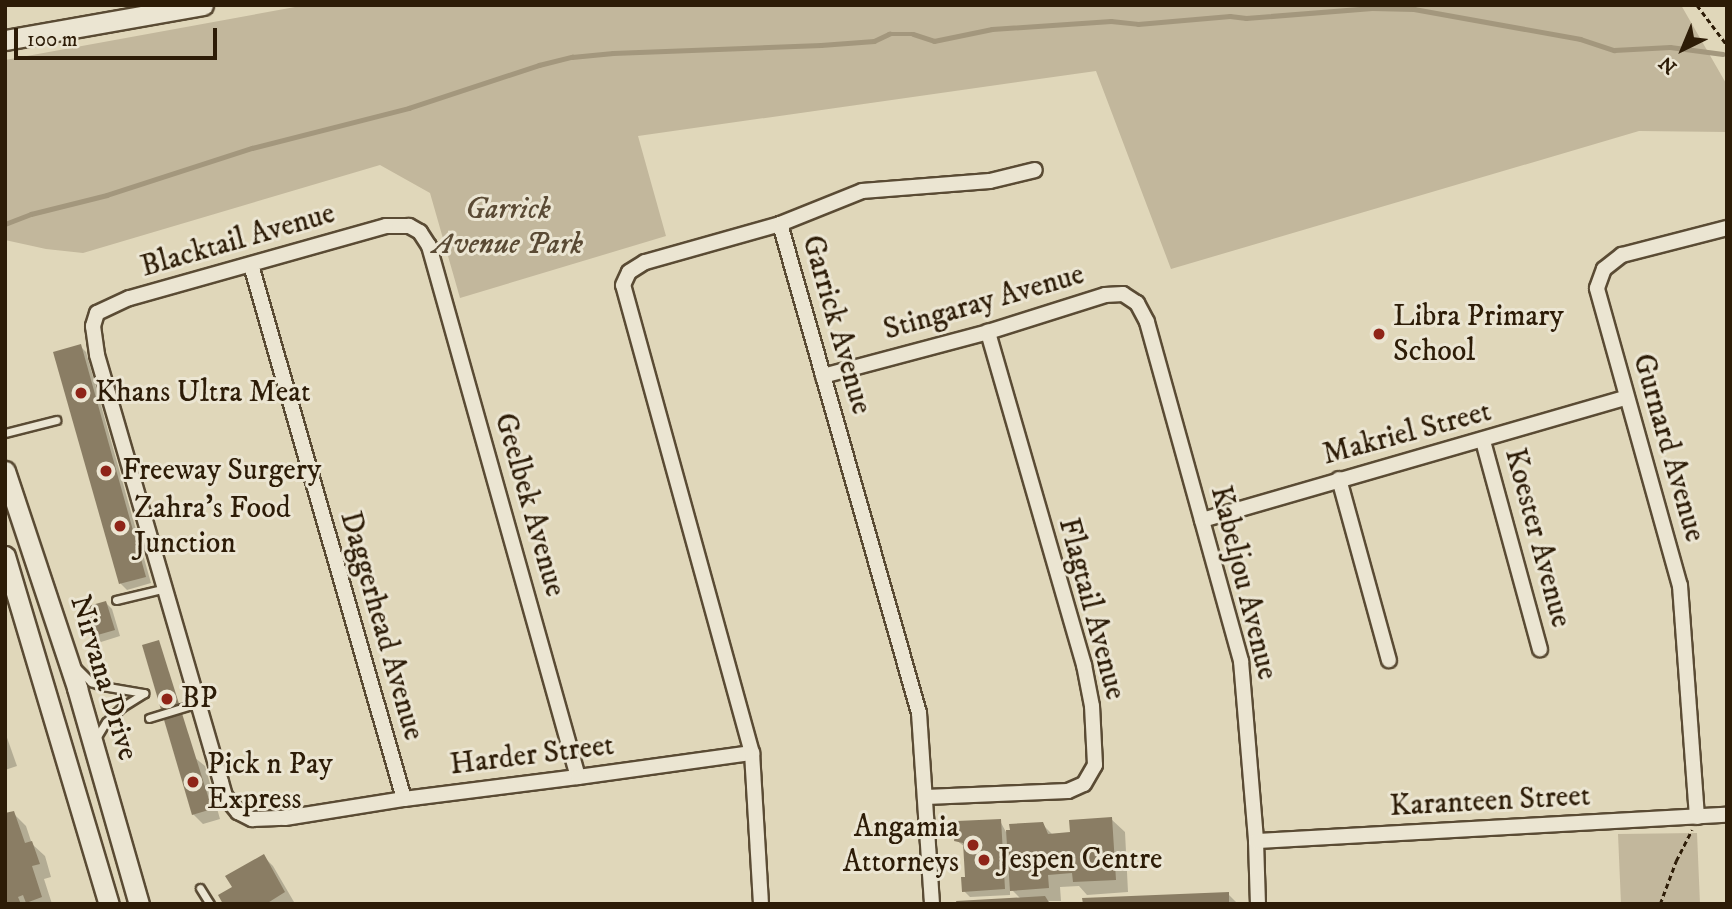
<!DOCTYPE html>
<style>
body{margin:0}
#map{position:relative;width:1732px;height:909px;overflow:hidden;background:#e0d7ba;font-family:"IM FELL DW Pica",serif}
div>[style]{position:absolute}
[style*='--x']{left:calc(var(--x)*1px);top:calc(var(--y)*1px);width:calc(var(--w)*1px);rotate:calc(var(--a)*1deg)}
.green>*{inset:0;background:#c2b79c}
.shadow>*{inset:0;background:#0003}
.stream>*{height:4.5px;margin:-2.25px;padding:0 2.25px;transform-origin:2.25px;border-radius:2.25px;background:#a3977d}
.building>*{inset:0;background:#8a7d64}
.path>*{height:2.5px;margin-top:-1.25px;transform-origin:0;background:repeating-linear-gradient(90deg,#2d1c07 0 5px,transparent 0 8.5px)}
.roads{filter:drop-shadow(2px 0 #5a4b34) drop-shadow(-2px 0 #5a4b34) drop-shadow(0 2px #5a4b34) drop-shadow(0 -2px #5a4b34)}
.service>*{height:7px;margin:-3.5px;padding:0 3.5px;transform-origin:3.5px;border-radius:3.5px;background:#ebe5d2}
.minor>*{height:14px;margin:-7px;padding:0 7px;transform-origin:7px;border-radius:7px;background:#ebe5d2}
.secondary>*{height:19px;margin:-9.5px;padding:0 9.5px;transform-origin:9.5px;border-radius:9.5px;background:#ebe5d2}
.dots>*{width:19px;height:19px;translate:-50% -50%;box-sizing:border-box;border:4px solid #ebe5d2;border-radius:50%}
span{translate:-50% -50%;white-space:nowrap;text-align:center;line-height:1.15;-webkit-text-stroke:6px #ebe5d2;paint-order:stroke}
.park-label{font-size:30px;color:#5a4a34;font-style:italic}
.street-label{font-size:30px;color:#2d1c07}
.poi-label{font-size:30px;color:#2d1c07}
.left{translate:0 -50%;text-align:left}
.right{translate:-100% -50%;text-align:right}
.frame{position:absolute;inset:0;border:7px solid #2d1c07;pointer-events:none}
.north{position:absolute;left:1648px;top:14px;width:70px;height:70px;-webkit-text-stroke:5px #ebe5d2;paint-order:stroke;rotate:223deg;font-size:19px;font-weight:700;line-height:28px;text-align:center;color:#2d1c07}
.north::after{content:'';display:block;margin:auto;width:24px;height:32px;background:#2d1c07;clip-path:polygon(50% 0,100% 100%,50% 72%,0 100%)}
.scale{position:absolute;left:14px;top:28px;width:203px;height:32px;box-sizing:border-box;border:4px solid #2d1c07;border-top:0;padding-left:9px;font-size:21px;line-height:24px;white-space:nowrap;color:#2d1c07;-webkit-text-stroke:5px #ebe5d2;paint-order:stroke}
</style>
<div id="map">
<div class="green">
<div style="clip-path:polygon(306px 5px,1681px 5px,1727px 85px,1727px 132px,1639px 131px,1171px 269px,1096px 71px,638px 136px,666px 236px,460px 298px,430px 193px,380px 165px,83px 253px,46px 249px,5px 240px,5px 60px)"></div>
<div style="clip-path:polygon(1697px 833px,1700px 904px,1621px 904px,1618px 834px)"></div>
</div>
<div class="shadow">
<div style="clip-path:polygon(80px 346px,86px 352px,151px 583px,127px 590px,121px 584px)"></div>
<div style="clip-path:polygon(106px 603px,112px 609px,120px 636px,101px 642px,95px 635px)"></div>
<div style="clip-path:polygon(159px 642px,194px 757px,205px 766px,220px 819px,203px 824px,193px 814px)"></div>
<div style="clip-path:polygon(5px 732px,17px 766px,5px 770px)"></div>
<div style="clip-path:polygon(13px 813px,26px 826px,32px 844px,45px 856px,51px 877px,44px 879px,52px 904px,5px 904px)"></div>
<div style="clip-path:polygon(1111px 819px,1125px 832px,1128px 892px,1087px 895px,1079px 886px,1060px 887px,1061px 901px,1048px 901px,1051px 904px,958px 904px,1021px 899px,1010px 888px,1010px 895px,970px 897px,964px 891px,967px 879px,965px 847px,956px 840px,1000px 821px,1006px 832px,1042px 824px,1053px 835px,1071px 834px)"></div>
<div style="clip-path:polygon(263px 856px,273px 866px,294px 902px,225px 904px,234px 887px)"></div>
<div style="clip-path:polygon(1228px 894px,1238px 904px,1084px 904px)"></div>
</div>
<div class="stream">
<div style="--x:5;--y:224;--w:28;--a:-21"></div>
<div style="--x:31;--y:214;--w:78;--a:-14"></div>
<div style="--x:107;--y:195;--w:152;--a:-18"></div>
<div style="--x:252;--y:148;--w:162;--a:-14.3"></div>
<div style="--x:409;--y:108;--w:137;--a:-18.3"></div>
<div style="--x:539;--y:65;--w:34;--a:-14"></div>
<div style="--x:572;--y:57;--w:41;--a:-5.6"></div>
<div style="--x:613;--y:53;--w:208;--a:-2.2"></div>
<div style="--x:821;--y:45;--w:53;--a:-4.3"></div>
<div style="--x:874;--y:41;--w:17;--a:-25"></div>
<div style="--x:889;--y:34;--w:24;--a:0"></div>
<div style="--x:913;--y:34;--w:22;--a:18"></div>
<div style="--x:934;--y:41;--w:59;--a:-11.7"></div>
<div style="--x:992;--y:29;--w:119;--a:-3.8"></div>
<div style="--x:1111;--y:21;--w:27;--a:6"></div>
<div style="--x:1138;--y:24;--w:92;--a:-5"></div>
<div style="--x:1230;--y:16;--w:16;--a:7"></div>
<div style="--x:1246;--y:18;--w:126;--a:-4.5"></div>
<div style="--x:1372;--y:8;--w:42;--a:1.4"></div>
<div style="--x:1414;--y:9;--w:169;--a:10.2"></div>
<div style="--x:1580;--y:39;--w:36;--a:18"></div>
<div style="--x:1614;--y:50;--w:56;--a:-3.1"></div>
<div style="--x:1670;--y:47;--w:53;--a:7.5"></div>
</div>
<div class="building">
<div style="clip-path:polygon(81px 344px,146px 577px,119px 584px,53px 352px)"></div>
<div style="clip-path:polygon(106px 601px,115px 630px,94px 636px,85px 607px)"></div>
<div style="clip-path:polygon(159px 640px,212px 809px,192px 815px,142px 645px)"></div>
<div style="clip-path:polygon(14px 811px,25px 843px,32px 841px,40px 864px,32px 866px,42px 897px,26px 903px,23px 895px,18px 897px,21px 904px,5px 904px,5px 813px)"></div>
<div style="clip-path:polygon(1112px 817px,1116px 880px,1073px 882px,1072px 873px,1048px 875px,1049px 888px,1010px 891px,1006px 830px,1010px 830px,1009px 824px,1043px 822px,1048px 834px,1070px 832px,1069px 820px)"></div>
<div style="clip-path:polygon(1001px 819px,1005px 889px,962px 892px,961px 877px,965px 877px,963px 843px,954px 841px,957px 821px)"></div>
<div style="clip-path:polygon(264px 854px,285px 892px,266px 904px,223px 904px,218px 895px,232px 887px,225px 876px)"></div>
<div style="clip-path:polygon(1229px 892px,1229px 904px,1083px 904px,1082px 898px)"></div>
<div style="clip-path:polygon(1045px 896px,1050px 904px,957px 904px,956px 901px)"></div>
</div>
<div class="path">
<div style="--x:1697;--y:5;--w:50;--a:53.1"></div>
<div style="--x:1660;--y:904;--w:46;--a:-69.6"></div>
<div style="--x:1676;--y:861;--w:35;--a:-63"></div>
</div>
<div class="roads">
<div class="service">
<div style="--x:5;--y:433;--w:53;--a:-14.3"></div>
<div style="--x:116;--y:600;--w:51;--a:-13.5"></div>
<div style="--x:75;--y:666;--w:23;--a:45"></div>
<div style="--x:91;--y:682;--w:12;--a:20"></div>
<div style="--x:102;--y:686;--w:43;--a:9.5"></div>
<div style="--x:149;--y:718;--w:51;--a:-17"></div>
<div style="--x:95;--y:740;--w:21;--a:-59"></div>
<div style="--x:106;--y:722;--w:22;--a:-43"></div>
<div style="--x:122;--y:707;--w:26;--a:-32"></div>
<div style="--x:200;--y:888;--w:19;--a:58"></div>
</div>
<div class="minor">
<div style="--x:780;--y:224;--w:88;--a:-21.9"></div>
<div style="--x:862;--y:191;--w:128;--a:-4.5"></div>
<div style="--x:990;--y:181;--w:46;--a:-13.7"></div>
<div style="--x:251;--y:265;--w:555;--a:74.01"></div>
<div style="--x:823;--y:376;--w:171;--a:-14.9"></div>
<div style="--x:988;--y:332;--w:123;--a:-17.5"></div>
<div style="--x:1105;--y:295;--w:18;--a:-3"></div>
<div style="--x:1123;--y:294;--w:17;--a:33"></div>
<div style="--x:1137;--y:303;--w:21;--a:62"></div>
<div style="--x:1147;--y:322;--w:352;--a:74.5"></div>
<div style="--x:1241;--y:661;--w:181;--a:85.2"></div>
<div style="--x:1256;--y:841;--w:63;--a:88.2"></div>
<div style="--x:1483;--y:441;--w:216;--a:74.7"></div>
<div style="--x:1339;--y:479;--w:188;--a:74.6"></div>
<div style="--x:1202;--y:520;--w:441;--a:-16.1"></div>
<div style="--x:578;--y:777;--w:552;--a:-105.67"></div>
<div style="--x:429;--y:246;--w:17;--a:-123"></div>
<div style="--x:420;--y:232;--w:13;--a:-151"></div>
<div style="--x:409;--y:226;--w:23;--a:180"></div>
<div style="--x:386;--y:226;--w:267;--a:164.3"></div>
<div style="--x:129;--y:298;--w:35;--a:155"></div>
<div style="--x:97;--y:313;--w:14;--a:107"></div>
<div style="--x:93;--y:326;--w:29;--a:82"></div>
<div style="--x:97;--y:355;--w:445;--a:73.8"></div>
<div style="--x:221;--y:782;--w:15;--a:74"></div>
<div style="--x:225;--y:796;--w:21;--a:51"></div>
<div style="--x:238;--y:812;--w:16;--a:27"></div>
<div style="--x:252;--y:819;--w:33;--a:-2"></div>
<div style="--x:285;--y:818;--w:121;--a:-9.1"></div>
<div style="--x:404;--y:799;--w:175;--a:-7.2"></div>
<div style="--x:578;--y:777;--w:176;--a:-7.9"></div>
<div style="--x:926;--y:797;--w:142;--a:-2.4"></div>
<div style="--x:1068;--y:791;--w:17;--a:-24"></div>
<div style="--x:1084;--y:784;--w:22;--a:-60"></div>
<div style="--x:1095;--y:765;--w:59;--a:-92.9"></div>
<div style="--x:1092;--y:706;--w:42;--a:-101"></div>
<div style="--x:1084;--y:665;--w:347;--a:-106.1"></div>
<div style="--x:1697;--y:817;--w:232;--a:-94.2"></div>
<div style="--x:1680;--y:586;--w:309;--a:-105.6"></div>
<div style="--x:1597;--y:288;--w:20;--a:-70"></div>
<div style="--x:1604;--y:269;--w:23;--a:-38"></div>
<div style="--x:1622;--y:255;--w:108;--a:-14.4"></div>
<div style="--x:1256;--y:841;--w:472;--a:-3.2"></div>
<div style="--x:761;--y:904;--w:151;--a:-93.4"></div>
<div style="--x:752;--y:753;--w:485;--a:-105.4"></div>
<div style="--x:623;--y:285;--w:14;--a:-65"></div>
<div style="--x:629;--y:272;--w:19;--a:-32"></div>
<div style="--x:645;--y:262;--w:140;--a:-15.7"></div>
<div style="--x:780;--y:224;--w:508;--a:74.13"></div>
<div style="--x:919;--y:713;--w:191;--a:86.1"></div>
</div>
<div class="secondary">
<div style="--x:5;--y:40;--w:201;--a:-10"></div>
<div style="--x:5;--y:471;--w:229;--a:71.6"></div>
<div style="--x:77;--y:688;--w:225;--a:74"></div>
<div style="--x:5;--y:556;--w:363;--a:73.4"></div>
</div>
</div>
<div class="dots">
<div style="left:1379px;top:334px;background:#8f2418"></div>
<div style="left:81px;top:393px;background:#8f2418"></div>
<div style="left:106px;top:471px;background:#8f2418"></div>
<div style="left:120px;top:526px;background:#8f2418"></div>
<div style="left:167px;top:699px;background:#8f2418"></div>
<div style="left:193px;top:782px;background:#8f2418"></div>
<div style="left:973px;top:845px;background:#8f2418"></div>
<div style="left:984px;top:860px;background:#8f2418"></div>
</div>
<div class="park-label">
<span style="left:508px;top:227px">Garrick<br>Avenue Park</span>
</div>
<div class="street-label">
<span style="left:238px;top:241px;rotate:-16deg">Blacktail Avenue</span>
<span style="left:984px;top:303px;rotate:-16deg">Stingaray Avenue</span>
<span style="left:836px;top:325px;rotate:74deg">Garrick Avenue</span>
<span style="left:1407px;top:434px;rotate:-15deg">Makriel Street</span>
<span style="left:1668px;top:448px;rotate:74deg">Gurnard Avenue</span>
<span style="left:529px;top:505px;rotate:74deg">Geelbek Avenue</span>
<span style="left:1537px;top:538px;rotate:75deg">Koester Avenue</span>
<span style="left:1243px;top:583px;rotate:76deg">Kabeljou Avenue</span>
<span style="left:1091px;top:609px;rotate:75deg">Flagtail Avenue</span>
<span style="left:381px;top:626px;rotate:74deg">Daggerhead Avenue</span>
<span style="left:103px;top:678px;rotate:73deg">Nirvana Drive</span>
<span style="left:532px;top:756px;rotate:-7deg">Harder Street</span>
<span style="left:1490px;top:802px;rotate:-3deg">Karanteen Street</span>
</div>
<div class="poi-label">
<span class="left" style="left:1393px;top:334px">Libra Primary<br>School</span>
<span class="left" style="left:95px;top:393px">Khans Ultra Meat</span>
<span class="left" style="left:122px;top:471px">Freeway Surgery</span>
<span class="left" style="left:134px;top:526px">Zahra's Food<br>Junction</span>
<span class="left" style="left:181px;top:699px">BP</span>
<span class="left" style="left:207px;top:782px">Pick n Pay<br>Express</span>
<span class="right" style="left:959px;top:845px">Angamia<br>Attorneys</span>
<span class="left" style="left:998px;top:860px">Jespen Centre</span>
</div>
<div class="frame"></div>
<div class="north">N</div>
<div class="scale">100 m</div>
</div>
